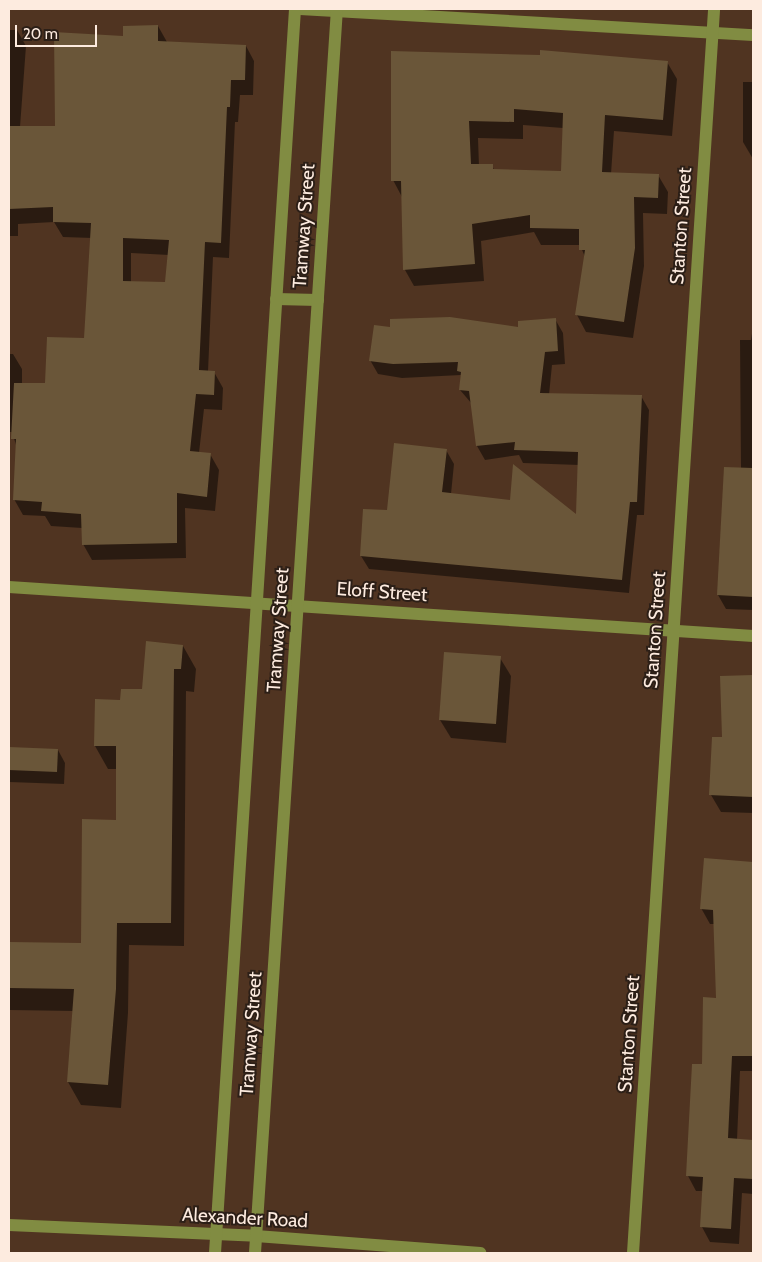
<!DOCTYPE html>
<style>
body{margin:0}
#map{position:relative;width:762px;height:1262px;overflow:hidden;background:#503421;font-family:Cabin,sans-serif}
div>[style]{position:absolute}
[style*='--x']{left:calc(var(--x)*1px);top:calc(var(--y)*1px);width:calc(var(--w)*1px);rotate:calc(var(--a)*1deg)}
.shadow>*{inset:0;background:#0007}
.building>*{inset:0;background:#6a5639}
.minor>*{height:12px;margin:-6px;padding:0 6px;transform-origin:6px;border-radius:6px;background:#818c42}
span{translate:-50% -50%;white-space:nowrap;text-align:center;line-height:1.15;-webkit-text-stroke:4px #2c1f17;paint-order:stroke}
.street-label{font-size:19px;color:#fdebdf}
.frame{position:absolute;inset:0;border:10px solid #fdebdf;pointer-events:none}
.scale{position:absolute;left:15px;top:25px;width:82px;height:22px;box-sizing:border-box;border:2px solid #fdebdf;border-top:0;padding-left:6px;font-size:15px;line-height:18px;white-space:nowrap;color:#fdebdf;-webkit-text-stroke:4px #2c1f17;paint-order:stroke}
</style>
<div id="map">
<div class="shadow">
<div style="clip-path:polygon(evenodd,158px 26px,167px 42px,246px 46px,254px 61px,253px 95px,240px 95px,238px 122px,235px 122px,229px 258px,213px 257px,208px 372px,214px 372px,223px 388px,222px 410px,204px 409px,199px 453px,210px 454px,219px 470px,215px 511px,185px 508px,186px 558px,92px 560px,83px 544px,82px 528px,51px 526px,45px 516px,23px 515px,14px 499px,17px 448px,12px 432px,9px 432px,9px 354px,13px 354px,22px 369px,22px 384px,46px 385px,86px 339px,92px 238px,63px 237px,54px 222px,18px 224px,18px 236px,9px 236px,9px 30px,17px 30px,26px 46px,20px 127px,56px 128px,125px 37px,158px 26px,131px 253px,169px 255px,166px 284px,131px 283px,131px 253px)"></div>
<div style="clip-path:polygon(evenodd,393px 52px,667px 62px,677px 79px,672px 136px,614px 131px,611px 174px,658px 175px,668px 192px,667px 214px,643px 213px,644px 266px,633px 338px,586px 332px,577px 315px,585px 257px,580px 245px,541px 245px,534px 232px,481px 241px,484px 281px,414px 286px,405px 270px,402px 197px,393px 180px,393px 52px,523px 125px,563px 128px,562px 172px,494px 170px,492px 165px,479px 166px,478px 138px,523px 139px,523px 125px)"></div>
<div style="clip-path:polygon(743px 82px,753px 82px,753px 159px,743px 142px)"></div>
<div style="clip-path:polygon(555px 319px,563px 333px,565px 364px,552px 365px,549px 395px,641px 396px,649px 410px,644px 515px,637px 515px,629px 593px,369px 569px,361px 556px,388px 512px,446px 450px,454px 464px,451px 494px,577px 516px,579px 465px,523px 463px,519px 455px,485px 460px,477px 446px,472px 404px,460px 390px,461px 375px,402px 378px,378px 374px,370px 360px,392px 329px,520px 329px)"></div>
<div style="clip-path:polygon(753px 327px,753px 610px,726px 609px,718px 595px,741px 469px,740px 340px,751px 340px)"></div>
<div style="clip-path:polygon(183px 646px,196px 669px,194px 692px,186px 691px,184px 946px,129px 945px,128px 1013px,121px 1108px,81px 1105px,68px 1082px,73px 1011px,9px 1010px,9px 943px,82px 944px,117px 821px,117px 769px,108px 769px,95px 746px,122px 701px,143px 690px)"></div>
<div style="clip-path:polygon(500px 658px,511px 676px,506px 743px,451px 738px,440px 720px)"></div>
<div style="clip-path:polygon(753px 676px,753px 813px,721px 812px,711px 795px,723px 739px,721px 677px)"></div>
<div style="clip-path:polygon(9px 748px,58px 750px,65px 763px,64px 784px,9px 782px)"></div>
<div style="clip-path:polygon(705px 860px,753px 863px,753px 1071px,740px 1071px,737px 1140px,753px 1141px,753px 1194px,742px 1193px,739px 1244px,710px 1242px,702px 1227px,704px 1191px,696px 1191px,688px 1176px,717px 999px,715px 924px,710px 924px,701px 908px)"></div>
</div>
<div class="building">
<div style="clip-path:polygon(evenodd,158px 25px,158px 41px,246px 45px,245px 80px,231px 80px,230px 107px,227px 107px,221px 243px,205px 242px,199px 370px,215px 371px,214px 395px,196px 394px,190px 451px,211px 453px,207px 497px,177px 493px,177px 543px,82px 545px,81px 514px,41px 511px,42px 502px,13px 500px,16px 439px,11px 439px,14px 383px,45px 383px,47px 337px,84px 338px,91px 223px,53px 222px,53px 207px,9px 209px,9px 126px,55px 126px,54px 32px,123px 36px,123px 26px,158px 25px,123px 238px,169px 240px,165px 282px,123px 281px,123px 238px)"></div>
<div style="clip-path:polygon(evenodd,540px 50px,668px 61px,663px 120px,605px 115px,602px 172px,659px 174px,658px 198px,634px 197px,635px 248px,624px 322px,575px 315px,585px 250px,579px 250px,579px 229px,530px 228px,530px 215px,472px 224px,475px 264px,403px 270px,401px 181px,391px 181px,391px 51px,540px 55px,540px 50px,514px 109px,563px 113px,561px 171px,493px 169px,493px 164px,471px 164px,469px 121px,514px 122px,514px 109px)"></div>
<div style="clip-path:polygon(450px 317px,518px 327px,518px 321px,556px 318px,558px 351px,545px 352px,540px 393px,642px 395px,637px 502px,630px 502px,622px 580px,360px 556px,363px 509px,387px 510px,394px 443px,447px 449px,442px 492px,510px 500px,513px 464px,576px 514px,578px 452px,514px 450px,515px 442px,476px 446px,469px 391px,459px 390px,461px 372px,457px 371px,458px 362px,393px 364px,369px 361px,374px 325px,390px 327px,390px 319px)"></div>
<div style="clip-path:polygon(724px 467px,753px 468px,753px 597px,717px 595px)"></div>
<div style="clip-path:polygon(146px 641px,183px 645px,181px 669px,174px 669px,171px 923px,117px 923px,116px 989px,108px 1085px,67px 1082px,74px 989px,9px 988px,9px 942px,81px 943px,82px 819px,116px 820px,116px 746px,94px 746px,95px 699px,120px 700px,121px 689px,142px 689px)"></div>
<div style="clip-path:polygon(444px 652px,501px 656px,496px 724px,439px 720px)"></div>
<div style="clip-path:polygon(753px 675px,753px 797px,709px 795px,712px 737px,722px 737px,720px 676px)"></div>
<div style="clip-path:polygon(9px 747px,58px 749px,57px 772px,9px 770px)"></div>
<div style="clip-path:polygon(704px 858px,753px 862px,753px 1056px,732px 1056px,728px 1138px,753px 1140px,753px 1179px,734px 1178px,731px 1229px,700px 1227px,703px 1177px,686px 1176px,692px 1064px,702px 1064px,703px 997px,716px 998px,713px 910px,700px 909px)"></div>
</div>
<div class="minor">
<div style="--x:300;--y:9;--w:454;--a:3.3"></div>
<div style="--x:276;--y:299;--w:42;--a:1.4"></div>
<div style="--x:9;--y:587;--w:746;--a:3.77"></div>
<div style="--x:9;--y:1225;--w:247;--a:2.5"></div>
<div style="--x:256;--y:1236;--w:225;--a:4.3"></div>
<div style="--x:215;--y:1253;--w:1247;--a:-86.32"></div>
<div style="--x:255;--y:1253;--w:1247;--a:-86.23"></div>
<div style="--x:633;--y:1253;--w:1247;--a:-86.27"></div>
</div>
<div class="street-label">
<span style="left:304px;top:226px;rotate:-86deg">Tramway Street</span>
<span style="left:681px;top:226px;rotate:-86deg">Stanton Street</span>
<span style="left:382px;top:592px;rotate:4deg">Eloff Street</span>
<span style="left:278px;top:630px;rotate:-86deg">Tramway Street</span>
<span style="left:655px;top:630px;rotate:-86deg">Stanton Street</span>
<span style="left:251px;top:1034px;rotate:-86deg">Tramway Street</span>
<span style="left:629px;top:1034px;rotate:-86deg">Stanton Street</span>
<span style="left:245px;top:1218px;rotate:3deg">Alexander Road</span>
</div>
<div class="frame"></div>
<div class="scale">20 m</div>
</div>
